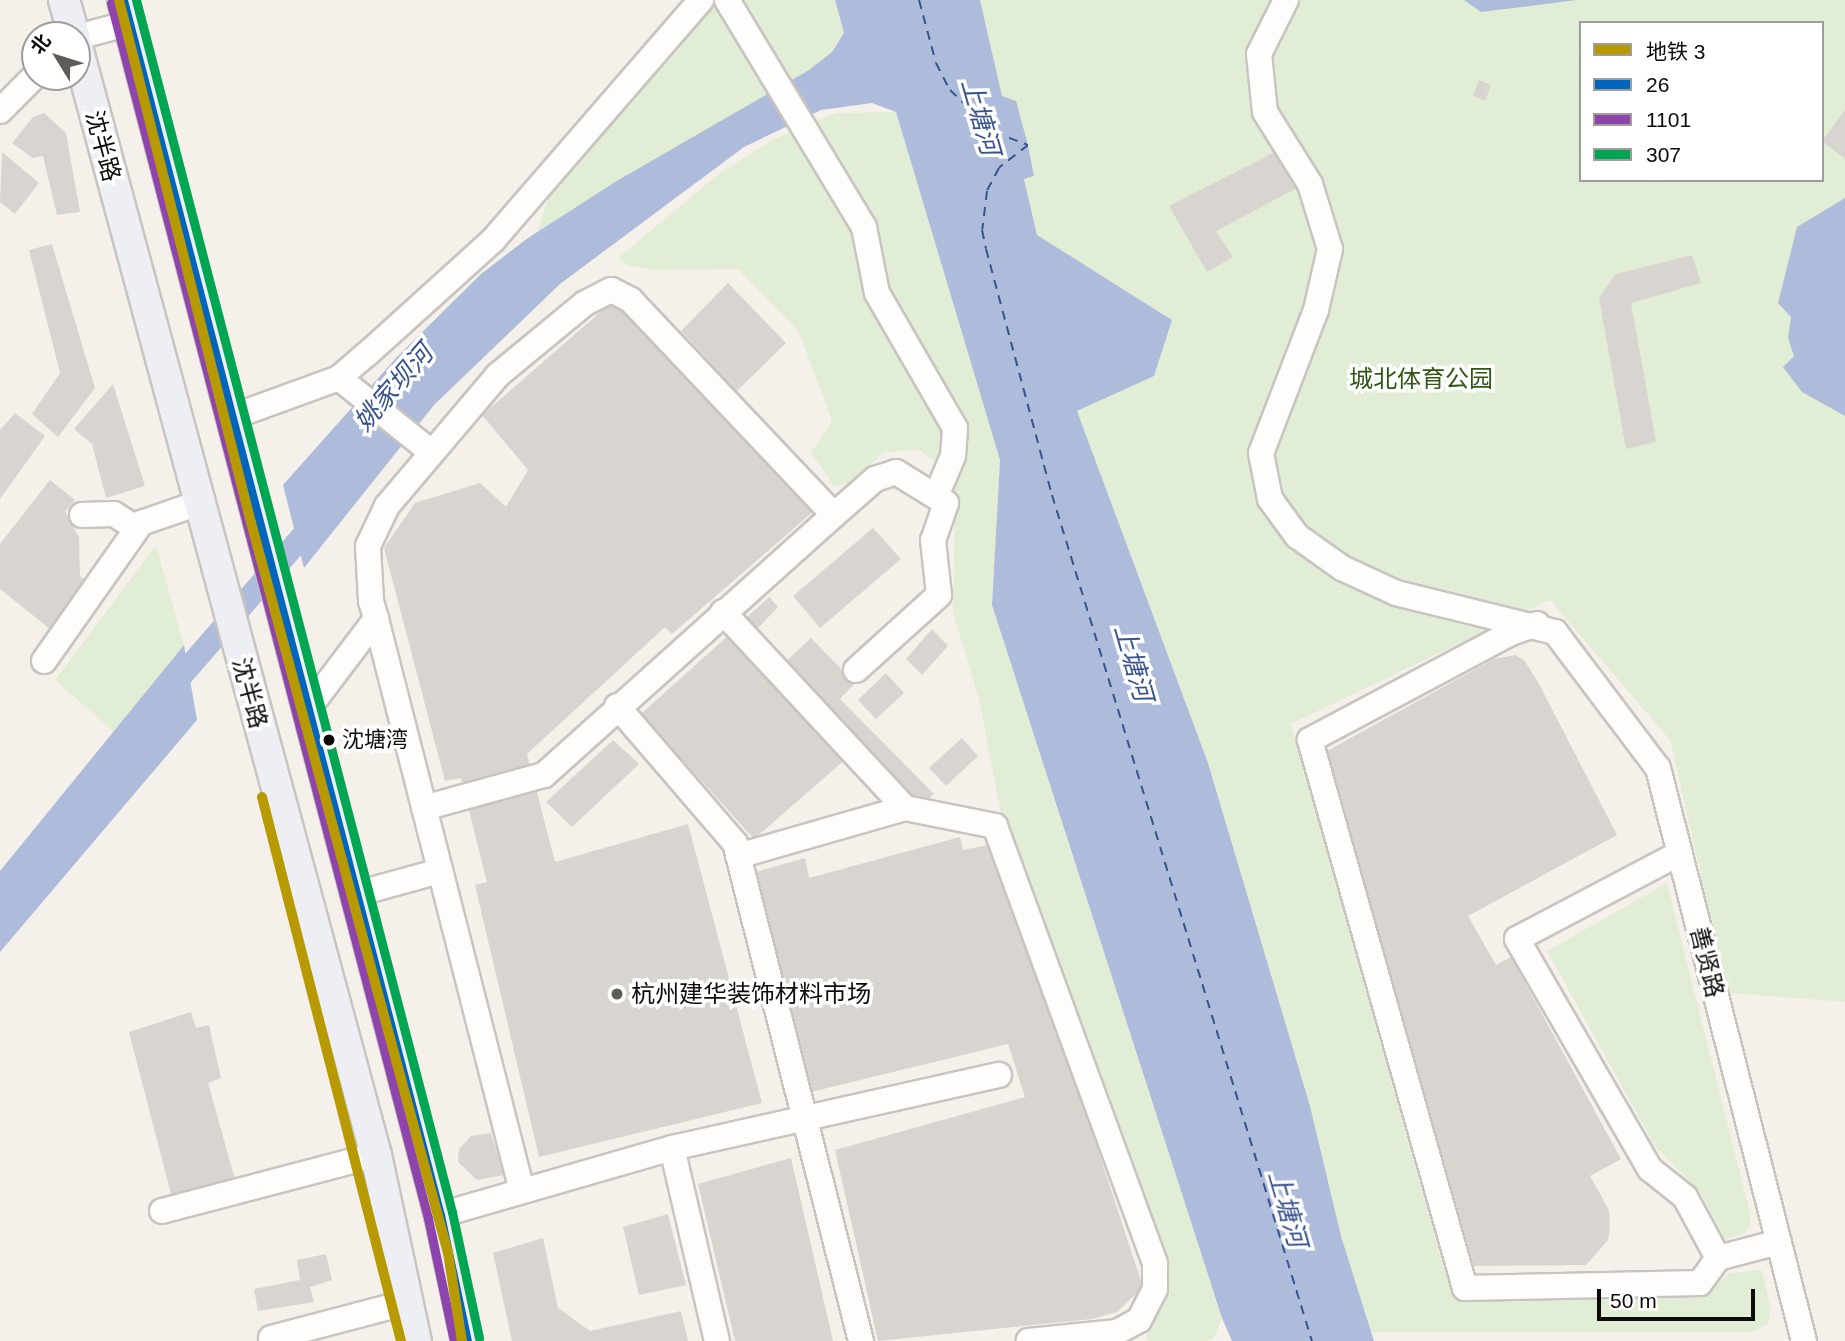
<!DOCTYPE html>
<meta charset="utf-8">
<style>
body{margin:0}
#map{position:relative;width:1845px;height:1341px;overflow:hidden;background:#f6f0eb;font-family:Helvetica,"Noto Sans SC",sans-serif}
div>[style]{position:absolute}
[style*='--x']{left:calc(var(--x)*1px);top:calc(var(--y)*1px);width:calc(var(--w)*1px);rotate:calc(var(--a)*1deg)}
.green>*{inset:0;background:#e2edd6}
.water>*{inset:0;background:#aebcdb}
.canal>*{height:23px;margin:-11.5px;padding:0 11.5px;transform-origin:11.5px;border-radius:11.5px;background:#aebcdb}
.ferry>*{height:2px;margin-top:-1px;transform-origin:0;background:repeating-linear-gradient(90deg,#37528d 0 9px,transparent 0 16px)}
.building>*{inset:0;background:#d8d4d0}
.roads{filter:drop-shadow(2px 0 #c8c4c0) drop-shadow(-2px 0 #c8c4c0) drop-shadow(0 2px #c8c4c0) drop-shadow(0 -2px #c8c4c0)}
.minor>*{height:24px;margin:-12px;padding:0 12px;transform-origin:12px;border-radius:12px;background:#fefdfc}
.major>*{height:30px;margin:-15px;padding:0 15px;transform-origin:15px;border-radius:15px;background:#eeeff4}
.bus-1>*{height:9px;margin:-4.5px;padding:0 4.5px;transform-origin:4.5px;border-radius:4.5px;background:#0065bd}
.bus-2>*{height:9px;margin:-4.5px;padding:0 4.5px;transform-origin:4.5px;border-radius:4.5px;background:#8e44ad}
.bus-3>*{height:9px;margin:-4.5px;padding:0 4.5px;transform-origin:4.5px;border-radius:4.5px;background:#00a651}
.metro-1>*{height:10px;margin:-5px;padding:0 5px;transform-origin:5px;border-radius:5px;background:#b79a02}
.dots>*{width:19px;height:19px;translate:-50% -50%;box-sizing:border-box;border:4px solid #fff;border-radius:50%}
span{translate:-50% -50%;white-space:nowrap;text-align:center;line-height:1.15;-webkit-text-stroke:7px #fff;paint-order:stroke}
.bus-label{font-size:22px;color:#0e0b08}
.left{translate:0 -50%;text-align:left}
.street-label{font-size:24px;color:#0e0b08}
.park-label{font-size:24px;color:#315614}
.poi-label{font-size:24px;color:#0e0b08}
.water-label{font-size:26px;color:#37528d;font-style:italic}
.legend{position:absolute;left:1579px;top:21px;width:245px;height:161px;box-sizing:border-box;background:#fff;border:2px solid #9f9d9c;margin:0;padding:9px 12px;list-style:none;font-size:21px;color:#0e0b08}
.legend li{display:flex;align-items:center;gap:14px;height:35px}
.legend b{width:35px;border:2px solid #9f9d9c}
.north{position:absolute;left:21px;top:21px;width:70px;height:70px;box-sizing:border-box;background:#fff;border:2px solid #9f9d9c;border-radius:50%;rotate:308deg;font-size:19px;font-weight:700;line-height:28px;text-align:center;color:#0e0b08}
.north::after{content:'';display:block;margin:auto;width:24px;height:32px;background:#5f5b57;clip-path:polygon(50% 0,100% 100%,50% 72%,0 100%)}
.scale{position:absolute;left:1597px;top:1289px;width:158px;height:32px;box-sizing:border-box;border:4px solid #0e0b08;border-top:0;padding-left:9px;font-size:21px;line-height:24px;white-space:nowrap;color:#0e0b08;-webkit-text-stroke:5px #fff;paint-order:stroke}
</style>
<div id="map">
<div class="green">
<div style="clip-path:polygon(716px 0,835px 0,844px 33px,832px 52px,809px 70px,537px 232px,551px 191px,679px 49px)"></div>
<div style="clip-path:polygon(evenodd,980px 0,1845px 0,1845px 1002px,1728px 993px,1670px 740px,1550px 600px,1291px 724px,1444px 1270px,1460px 1300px,1707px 1295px,1729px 1273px,1762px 1270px,1771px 1309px,1768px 1323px,1754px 1332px,1371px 1332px,1341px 1236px,1310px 1106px,1208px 763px,1077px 411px,1154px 376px,1172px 320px,1037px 235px,1024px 178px,1034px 176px,1028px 145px,1002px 96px,980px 0,1581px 23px,1822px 23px,1822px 180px,1581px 180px,1581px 23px)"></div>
<div style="clip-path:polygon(896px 112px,1000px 460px,992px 605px,1222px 1318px,1214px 1338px,1207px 1341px,1149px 1341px,1146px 1336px,1159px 1311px,1167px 1277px,1003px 825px,979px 699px,953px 613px,955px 478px,920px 450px,884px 452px,850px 483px,834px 486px,811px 453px,832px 421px,799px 332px,738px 269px,656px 270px,628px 266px,618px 258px,720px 173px,774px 139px,836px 113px)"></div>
<div style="clip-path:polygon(156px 545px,184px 645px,114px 732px,55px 680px)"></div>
<div style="clip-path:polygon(1667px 883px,1750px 1213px,1750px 1227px,1741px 1235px,1725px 1239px,1700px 1192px,1655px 1146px,1547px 951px)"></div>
</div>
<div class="water">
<div style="clip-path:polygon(835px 0,980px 0,1002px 96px,1016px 101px,1028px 145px,1034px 176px,1024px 179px,1037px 235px,1172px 320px,1154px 376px,1077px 411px,1208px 763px,1310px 1106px,1341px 1236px,1374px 1341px,1232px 1341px,1222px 1318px,992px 605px,1000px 460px,896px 112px,872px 103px,821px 110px,744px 147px,560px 284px,434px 405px,304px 568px,283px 485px,396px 358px,481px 274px,528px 238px,615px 182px,809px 70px,832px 52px,844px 33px)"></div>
<div style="clip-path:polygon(1464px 0,1577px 0,1481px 12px)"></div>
<div style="clip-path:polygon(1845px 198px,1845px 416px,1802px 392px,1783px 367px,1794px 356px,1788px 338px,1791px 317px,1778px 303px,1797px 227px)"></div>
<div style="clip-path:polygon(184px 645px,197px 720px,0 952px,0 871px)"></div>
</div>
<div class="canal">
<div style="--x:169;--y:689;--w:225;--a:-49.1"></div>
</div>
<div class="ferry">
<div style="--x:919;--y:0;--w:65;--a:74.9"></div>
<div style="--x:936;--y:63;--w:30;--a:63"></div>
<div style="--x:950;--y:90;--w:61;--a:43.7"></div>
<div style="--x:994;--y:132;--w:36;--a:21"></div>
<div style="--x:1028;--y:145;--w:37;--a:142"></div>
<div style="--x:999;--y:168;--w:26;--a:118"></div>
<div style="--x:987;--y:191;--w:39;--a:97"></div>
<div style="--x:982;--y:230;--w:19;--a:78"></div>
<div style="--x:986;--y:249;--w:255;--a:75"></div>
<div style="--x:1052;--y:495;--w:885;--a:72.92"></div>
</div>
<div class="building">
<div style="clip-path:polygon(1479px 80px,1491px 85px,1485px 101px,1473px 96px)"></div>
<div style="clip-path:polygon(1845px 110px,1845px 159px,1822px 141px)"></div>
<div style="clip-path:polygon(44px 113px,66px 133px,80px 212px,57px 215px,43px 156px,33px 158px,12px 143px,33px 117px)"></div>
<div style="clip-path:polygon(1279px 150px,1299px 187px,1216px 231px,1233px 257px,1207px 272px,1169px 206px)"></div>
<div style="clip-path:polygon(2px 152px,39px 183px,15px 214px,0 202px)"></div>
<div style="clip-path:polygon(52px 244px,95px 388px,58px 437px,32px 414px,60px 373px,29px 250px)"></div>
<div style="clip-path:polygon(1692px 255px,1701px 283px,1631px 303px,1656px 442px,1626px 449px,1599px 298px,1616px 274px)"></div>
<div style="clip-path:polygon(728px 283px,786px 343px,737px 391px,681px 331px)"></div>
<div style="clip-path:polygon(612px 302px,626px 308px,814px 511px,672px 634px,665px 627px,527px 754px,555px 862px,688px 824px,762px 1103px,539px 1157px,475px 885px,487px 882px,461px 778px,445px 781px,384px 548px,415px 503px,480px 483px,506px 507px,528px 470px,482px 415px)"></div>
<div style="clip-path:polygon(113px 384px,145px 486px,106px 498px,92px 444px,74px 429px)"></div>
<div style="clip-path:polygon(15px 413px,45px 436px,0 499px,0 430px)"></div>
<div style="clip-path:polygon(50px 480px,75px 500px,65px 511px,79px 537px,80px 576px,87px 582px,50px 629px,0 589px,0 544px)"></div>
<div style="clip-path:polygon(873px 528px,901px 559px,820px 628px,793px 596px)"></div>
<div style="clip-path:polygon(769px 597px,778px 607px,756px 630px,745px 619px)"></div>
<div style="clip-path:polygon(932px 629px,948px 646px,922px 675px,906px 659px)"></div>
<div style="clip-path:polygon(731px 633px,847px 758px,754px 839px,641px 714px)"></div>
<div style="clip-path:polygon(811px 638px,855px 683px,840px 699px,934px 794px,925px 802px,910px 798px,784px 663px)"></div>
<div style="clip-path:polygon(1515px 655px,1524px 660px,1538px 682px,1617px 835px,1468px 916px,1496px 965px,1511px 957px,1621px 1159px,1590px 1176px,1609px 1210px,1610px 1228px,1608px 1240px,1586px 1265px,1474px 1266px,1327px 751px,1494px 659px)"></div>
<div style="clip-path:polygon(886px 673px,904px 693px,876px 719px,858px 700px)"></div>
<div style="clip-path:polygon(962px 738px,978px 756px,946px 786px,929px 768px)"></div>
<div style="clip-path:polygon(613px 740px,639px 764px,572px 827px,546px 802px)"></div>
<div style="clip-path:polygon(960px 837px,963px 850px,988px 845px,1076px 1083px,1143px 1287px,1117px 1312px,1092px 1319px,878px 1341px,835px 1150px,1025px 1097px,1008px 1044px,811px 1092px,756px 872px,805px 858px,809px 878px)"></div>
<div style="clip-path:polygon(191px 1012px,196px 1028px,209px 1025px,221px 1078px,208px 1083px,236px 1183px,172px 1198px,129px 1032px)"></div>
<div style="clip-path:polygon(491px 1133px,504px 1175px,477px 1180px,458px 1162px,459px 1149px,471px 1136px)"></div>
<div style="clip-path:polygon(791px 1158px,833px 1341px,735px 1341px,698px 1184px)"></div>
<div style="clip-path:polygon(668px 1214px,686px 1285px,639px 1295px,623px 1227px)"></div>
<div style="clip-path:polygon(543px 1238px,558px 1308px,590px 1331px,681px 1311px,688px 1341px,512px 1341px,493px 1253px)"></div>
<div style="clip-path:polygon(326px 1254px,332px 1280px,310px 1287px,314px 1302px,258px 1311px,254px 1289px,300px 1280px,297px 1260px)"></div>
</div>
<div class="roads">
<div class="minor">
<div style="--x:727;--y:0;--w:265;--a:58.9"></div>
<div style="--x:864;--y:227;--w:67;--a:78.9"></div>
<div style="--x:877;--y:293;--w:156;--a:60"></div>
<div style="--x:955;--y:428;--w:28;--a:94"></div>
<div style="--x:953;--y:456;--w:43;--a:113"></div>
<div style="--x:1286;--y:0;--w:60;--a:116.6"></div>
<div style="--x:1259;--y:54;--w:58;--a:84.1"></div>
<div style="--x:1265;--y:112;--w:85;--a:58"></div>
<div style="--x:1310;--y:184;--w:68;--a:72.9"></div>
<div style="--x:1330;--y:249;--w:63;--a:102.9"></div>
<div style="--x:1316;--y:310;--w:153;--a:111"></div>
<div style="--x:1261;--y:453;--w:47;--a:78.9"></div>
<div style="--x:1270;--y:499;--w:46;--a:53.9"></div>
<div style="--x:1297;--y:536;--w:55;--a:35.4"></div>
<div style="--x:1342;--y:568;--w:60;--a:24.8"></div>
<div style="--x:1396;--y:593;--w:164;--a:13.8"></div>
<div style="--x:1555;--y:632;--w:171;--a:52.9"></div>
<div style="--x:1658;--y:768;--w:591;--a:75.71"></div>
<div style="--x:77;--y:37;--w:55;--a:-14.8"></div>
<div style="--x:0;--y:111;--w:49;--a:-45"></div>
<div style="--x:339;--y:378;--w:118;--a:38.8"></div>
<div style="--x:232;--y:417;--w:114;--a:-20"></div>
<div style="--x:339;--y:378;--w:37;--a:-41"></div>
<div style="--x:367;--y:354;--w:170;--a:-42.1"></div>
<div style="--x:493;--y:240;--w:318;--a:-49.1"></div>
<div style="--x:82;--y:515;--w:32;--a:-2"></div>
<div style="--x:114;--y:514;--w:27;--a:33"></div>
<div style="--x:834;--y:515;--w:55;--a:-41.3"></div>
<div style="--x:875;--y:479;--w:22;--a:-18"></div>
<div style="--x:896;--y:472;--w:59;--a:31.8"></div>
<div style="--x:946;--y:503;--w:39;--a:109"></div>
<div style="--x:933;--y:540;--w:55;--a:83.8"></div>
<div style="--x:939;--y:595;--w:112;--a:137.9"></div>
<div style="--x:723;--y:612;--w:267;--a:47.1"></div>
<div style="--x:1537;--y:624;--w:28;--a:161"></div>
<div style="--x:1511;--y:633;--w:228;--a:152"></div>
<div style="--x:1310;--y:740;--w:569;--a:74.21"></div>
<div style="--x:1465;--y:1288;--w:235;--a:-1.2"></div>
<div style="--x:1700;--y:1283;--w:31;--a:-54"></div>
<div style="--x:44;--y:661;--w:169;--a:-54.9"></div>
<div style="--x:141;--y:523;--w:61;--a:-19"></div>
<div style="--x:617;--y:706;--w:181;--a:49.3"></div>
<div style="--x:735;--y:843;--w:514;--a:75.8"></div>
<div style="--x:308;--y:709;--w:113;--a:-52.9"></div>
<div style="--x:424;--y:808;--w:124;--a:-15.4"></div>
<div style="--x:544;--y:775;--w:389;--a:-41.9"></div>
<div style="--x:834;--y:515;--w:296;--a:-133.4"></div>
<div style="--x:631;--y:300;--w:22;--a:-153"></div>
<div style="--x:611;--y:290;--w:30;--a:153"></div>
<div style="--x:584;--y:304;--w:112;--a:140.5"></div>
<div style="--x:498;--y:375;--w:172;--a:130.3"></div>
<div style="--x:387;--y:506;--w:44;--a:115.4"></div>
<div style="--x:368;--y:546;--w:55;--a:86.9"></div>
<div style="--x:371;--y:601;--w:19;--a:74"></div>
<div style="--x:376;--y:619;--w:590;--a:75.68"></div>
<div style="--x:1680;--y:853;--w:184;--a:152.2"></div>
<div style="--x:1517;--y:939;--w:266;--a:60"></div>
<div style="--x:1650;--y:1169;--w:45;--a:38.7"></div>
<div style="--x:1685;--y:1197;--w:69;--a:61.6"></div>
<div style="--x:1718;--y:1258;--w:63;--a:-14.7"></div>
<div style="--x:738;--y:856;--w:174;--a:-16"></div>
<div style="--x:905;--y:808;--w:92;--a:11.3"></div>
<div style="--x:995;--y:826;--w:466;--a:69.9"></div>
<div style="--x:1155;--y:1264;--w:25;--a:90"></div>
<div style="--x:1155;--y:1289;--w:35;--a:117"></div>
<div style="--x:1139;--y:1320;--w:25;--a:151"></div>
<div style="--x:1117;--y:1332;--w:89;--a:174.2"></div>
<div style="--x:356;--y:894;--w:87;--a:-15.3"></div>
<div style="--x:672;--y:1148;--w:198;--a:76.9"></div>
<div style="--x:162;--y:1211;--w:221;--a:-14.7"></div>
<div style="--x:440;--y:1215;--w:241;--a:-16.1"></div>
<div style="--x:672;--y:1148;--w:335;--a:-12.6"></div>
<div style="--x:271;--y:1338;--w:142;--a:-14.7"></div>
</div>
<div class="major">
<div style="--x:64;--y:0;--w:36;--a:74"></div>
<div style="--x:123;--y:0;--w:1256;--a:75.38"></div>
<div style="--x:440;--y:1215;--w:129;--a:77.9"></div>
<div style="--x:77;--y:47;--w:1148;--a:74.9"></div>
<div style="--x:376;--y:1155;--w:190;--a:77.9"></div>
</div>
</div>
<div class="bus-1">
<div style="--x:123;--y:0;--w:1256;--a:75.38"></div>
<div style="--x:440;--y:1215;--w:129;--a:77.9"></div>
</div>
<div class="bus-2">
<div style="--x:111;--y:3;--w:1256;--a:75.38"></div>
<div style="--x:428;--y:1218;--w:126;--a:78.1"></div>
</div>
<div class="bus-3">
<div style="--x:136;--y:0;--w:1253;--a:75.39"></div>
<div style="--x:452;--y:1212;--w:129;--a:77.9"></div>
</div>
<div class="metro-1">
<div style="--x:119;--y:0;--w:531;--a:75.83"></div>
<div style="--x:249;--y:515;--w:764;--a:74.91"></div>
<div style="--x:448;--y:1253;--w:89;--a:81"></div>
<div style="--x:262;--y:797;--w:561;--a:75.67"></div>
</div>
<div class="dots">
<div style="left:329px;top:740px;background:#0e0b08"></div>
<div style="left:617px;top:994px;background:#5f5b57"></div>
</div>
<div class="bus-label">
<span class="left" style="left:342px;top:740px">沈塘湾</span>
</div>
<div class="street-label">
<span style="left:103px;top:146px;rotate:75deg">沈半路</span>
<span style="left:250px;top:693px;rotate:75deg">沈半路</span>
<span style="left:1707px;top:962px;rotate:76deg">善贤路</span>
</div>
<div class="park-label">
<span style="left:1421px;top:379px">城北体育公园</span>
</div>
<div class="poi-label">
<span class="left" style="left:631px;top:994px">杭州建华装饰材料市场</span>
</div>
<div class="water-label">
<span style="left:980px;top:117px;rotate:74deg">上塘河</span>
<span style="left:394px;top:388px;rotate:-49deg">姚家坝河</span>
<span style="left:1133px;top:663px;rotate:74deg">上塘河</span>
<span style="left:1287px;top:1209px;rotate:74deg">上塘河</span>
</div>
<ul class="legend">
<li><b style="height:9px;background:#b79a02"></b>地铁 3</li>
<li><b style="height:9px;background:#0065bd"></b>26</li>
<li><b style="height:9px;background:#8e44ad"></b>1101</li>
<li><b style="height:9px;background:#00a651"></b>307</li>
</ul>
<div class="north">北</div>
<div class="scale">50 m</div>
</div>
